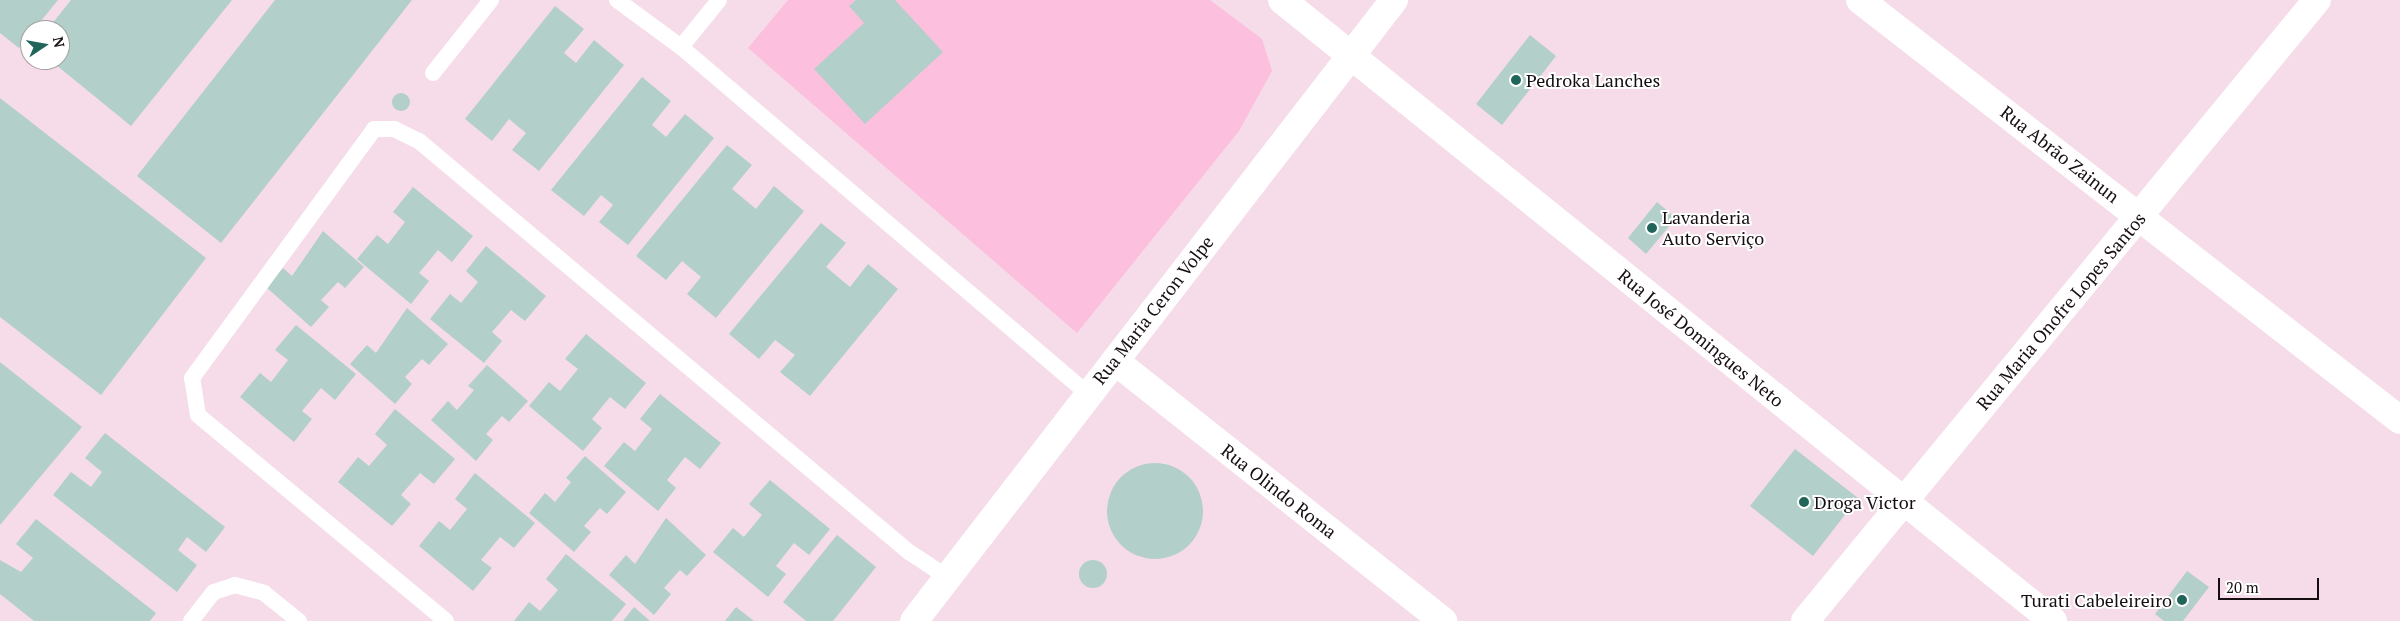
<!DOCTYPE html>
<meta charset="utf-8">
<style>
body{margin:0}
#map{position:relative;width:2400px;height:621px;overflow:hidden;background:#f6dbe8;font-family:"PT Serif",serif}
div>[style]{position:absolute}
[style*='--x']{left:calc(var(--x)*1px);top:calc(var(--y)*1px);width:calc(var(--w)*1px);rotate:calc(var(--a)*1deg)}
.green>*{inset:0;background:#fcbfde}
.building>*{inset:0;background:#b2d0c9}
.round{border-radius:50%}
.service>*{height:16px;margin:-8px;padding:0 8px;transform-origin:8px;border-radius:8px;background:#fff}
.minor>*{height:28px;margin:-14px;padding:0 14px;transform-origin:14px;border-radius:14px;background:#fff}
.tertiary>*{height:28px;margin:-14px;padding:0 14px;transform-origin:14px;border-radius:14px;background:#fff}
.dots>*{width:14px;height:14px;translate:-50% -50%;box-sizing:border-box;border:2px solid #fff;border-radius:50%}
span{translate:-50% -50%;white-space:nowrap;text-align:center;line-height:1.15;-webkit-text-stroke:4px #fff;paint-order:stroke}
.poi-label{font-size:18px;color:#170e12}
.left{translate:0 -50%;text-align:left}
.right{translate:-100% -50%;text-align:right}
.street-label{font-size:18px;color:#170e12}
.north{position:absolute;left:20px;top:20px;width:50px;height:50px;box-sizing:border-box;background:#fff;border:1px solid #a29fa0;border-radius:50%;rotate:78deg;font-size:14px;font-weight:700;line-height:20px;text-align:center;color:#170e12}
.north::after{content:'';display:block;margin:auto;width:18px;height:22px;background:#1f6559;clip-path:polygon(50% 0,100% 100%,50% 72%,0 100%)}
.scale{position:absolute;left:2218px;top:578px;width:101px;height:22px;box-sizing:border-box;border:2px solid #170e12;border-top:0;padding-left:6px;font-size:15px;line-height:18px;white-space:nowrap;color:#170e12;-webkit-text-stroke:4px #fff;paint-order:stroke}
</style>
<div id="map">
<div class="green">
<div style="clip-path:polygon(788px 0,1210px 0,1262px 39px,1272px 71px,1239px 131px,1077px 333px,748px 48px)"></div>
</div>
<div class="building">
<div style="clip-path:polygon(0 0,58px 0,19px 48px,0 33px)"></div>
<div style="clip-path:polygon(71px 0,232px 0,131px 126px,50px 60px,60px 60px,60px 30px,47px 30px)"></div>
<div style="clip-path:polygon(275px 0,412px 0,221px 243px,137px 176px)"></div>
<div style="clip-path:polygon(856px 0,895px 0,943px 52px,865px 124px,814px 69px,864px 23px,849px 6px)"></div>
<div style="clip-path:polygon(555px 6px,584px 29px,564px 53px,576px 63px,594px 40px,624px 65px,539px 171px,512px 150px,526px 133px,509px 119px,492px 141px,465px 119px)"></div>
<div style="clip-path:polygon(1530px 35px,1556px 56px,1502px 125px,1476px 104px)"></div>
<div style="clip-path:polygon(642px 77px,671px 101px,652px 125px,666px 137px,685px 114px,714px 138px,628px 245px,599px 222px,613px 205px,601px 195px,584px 216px,551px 190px)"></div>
<div class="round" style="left:392px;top:93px;width:18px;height:18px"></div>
<div style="clip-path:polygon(0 98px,206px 258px,101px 395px,0 317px)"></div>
<div style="clip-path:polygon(727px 145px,752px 165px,732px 189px,756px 209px,774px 186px,804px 211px,716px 318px,687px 294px,701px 277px,682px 261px,666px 280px,636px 256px)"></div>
<div style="clip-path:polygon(413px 187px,473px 236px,452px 262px,438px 250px,419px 273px,429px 281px,411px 304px,357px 259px,377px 235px,388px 244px,405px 222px,393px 212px)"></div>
<div style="clip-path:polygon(1657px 202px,1676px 218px,1646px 254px,1628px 238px)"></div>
<div style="clip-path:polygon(821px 223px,846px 243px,826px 267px,850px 287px,868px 264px,898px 289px,810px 396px,780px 372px,795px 355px,775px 340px,759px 359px,729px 334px)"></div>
<div style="clip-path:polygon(323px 231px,364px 267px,345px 288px,338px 282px,321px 300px,329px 307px,311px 327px,266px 287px,283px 268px,292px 276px)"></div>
<div style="clip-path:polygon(486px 246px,546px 296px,525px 321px,511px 310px,492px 332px,502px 341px,484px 363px,430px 319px,450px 294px,461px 303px,478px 282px,466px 271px)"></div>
<div style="clip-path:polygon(407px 308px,448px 344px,429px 365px,422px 359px,405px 377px,412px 384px,395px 404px,350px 364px,367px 345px,376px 353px)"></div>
<div style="clip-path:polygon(296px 325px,356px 374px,335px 400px,321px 388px,302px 411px,312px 419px,294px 442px,240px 397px,260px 373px,271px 382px,288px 360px,275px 350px)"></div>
<div style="clip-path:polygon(586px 334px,646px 383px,625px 409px,610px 397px,592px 419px,602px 428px,583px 451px,529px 406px,549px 382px,560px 391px,578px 369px,565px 359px)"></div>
<div style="clip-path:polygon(0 362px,82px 427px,0 525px)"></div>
<div style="clip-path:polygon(487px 365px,528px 401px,509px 422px,502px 416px,486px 434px,493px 440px,476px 461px,431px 420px,448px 401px,457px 410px,474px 390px,468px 386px)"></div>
<div style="clip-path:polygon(660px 394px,721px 443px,700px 469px,685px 457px,667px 480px,676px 488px,658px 511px,604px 466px,624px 442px,635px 451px,652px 429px,640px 419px)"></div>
<div style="clip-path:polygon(395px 409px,455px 459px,434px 484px,420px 473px,401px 495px,411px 504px,392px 526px,338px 482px,358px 457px,369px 466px,387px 445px,375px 434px)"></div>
<div style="clip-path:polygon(105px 433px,225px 527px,206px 552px,187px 537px,178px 550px,197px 565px,177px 592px,53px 495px,71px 472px,91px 487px,102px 472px,85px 458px)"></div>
<div style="clip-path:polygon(1795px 449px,1858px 498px,1813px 556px,1750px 506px)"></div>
<div style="clip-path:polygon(585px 456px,626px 492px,607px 514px,600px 508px,584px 526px,591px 532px,574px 552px,529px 513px,545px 493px,555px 502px,571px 482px,566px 478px)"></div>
<div class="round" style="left:1107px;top:463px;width:96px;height:96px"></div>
<div style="clip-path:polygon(475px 473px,535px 523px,514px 548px,500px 537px,481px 560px,492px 568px,473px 591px,419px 546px,439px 521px,450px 530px,467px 509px,455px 499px)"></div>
<div style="clip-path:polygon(770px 480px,830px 529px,809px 555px,794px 543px,776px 566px,786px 574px,768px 597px,713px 552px,733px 528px,744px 537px,762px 515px,749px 504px)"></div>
<div style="clip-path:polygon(666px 518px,706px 555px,687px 576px,680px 570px,664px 588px,671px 594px,654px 615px,609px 575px,626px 555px,635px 564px)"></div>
<div style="clip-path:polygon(36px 519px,156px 613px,150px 621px,34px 621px,0 594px,0 560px,21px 572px,33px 558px,16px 544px)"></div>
<div style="clip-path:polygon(837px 535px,876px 567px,833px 621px,806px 621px,783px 602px)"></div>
<div style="clip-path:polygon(566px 554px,626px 604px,612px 621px,514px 621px,529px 602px,540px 611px,558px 590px,546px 579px)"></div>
<div class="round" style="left:1079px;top:560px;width:28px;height:28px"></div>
<div style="clip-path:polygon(2187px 571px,2209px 587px,2183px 621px,2164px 621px,2155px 614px)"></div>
<div style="clip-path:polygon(634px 607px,650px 621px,623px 621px)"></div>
<div style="clip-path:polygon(736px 607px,754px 621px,725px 621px)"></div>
</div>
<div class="service">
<div style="--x:617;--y:0;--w:79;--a:36.3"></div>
<div style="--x:681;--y:47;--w:535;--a:40.45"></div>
<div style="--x:681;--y:47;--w:60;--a:-51"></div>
<div style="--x:433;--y:73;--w:93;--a:-51.5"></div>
<div style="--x:191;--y:621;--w:37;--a:-52"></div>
<div style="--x:214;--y:592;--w:22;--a:-18"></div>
<div style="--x:235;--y:585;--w:30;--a:15"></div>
<div style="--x:264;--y:593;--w:45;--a:38.7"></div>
<div style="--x:446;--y:621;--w:322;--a:-140.3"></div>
<div style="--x:198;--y:415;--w:37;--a:-99"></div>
<div style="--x:192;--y:378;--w:308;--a:-53.8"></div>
<div style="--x:374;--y:129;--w:20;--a:0"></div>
<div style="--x:394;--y:129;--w:28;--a:26"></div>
<div style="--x:419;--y:141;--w:640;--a:39.99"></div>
<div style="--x:909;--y:552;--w:45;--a:33.3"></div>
</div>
<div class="minor">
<div style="--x:1860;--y:0;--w:684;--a:37.87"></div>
<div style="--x:1115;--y:361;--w:419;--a:38.4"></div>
<div style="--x:914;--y:621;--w:785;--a:-52.3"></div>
<div style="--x:1805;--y:621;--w:805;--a:-50.5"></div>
</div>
<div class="tertiary">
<div style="--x:1282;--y:0;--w:990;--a:38.85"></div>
</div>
<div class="dots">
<div style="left:1516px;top:80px;background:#1f6559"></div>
<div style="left:1652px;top:228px;background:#1f6559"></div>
<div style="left:1804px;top:502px;background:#1f6559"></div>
<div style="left:2182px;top:600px;background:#1f6559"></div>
</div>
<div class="poi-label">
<span class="left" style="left:1526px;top:80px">Pedroka Lanches</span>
<span class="left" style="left:1662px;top:228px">Lavanderia<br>Auto Serviço</span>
<span class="left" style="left:1814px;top:502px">Droga Victor</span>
<span class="right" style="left:2172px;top:600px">Turati Cabeleireiro</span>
</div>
<div class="street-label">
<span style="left:2060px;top:154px;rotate:38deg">Rua Abrão Zainun</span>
<span style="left:1153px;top:310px;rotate:-52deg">Rua Maria Ceron Volpe</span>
<span style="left:2061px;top:311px;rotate:-50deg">Rua Maria Onofre Lopes Santos</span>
<span style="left:1701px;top:338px;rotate:39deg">Rua José Domingues Neto</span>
<span style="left:1279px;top:491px;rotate:38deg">Rua Olindo Roma</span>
</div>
<div class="north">N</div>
<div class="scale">20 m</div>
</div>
